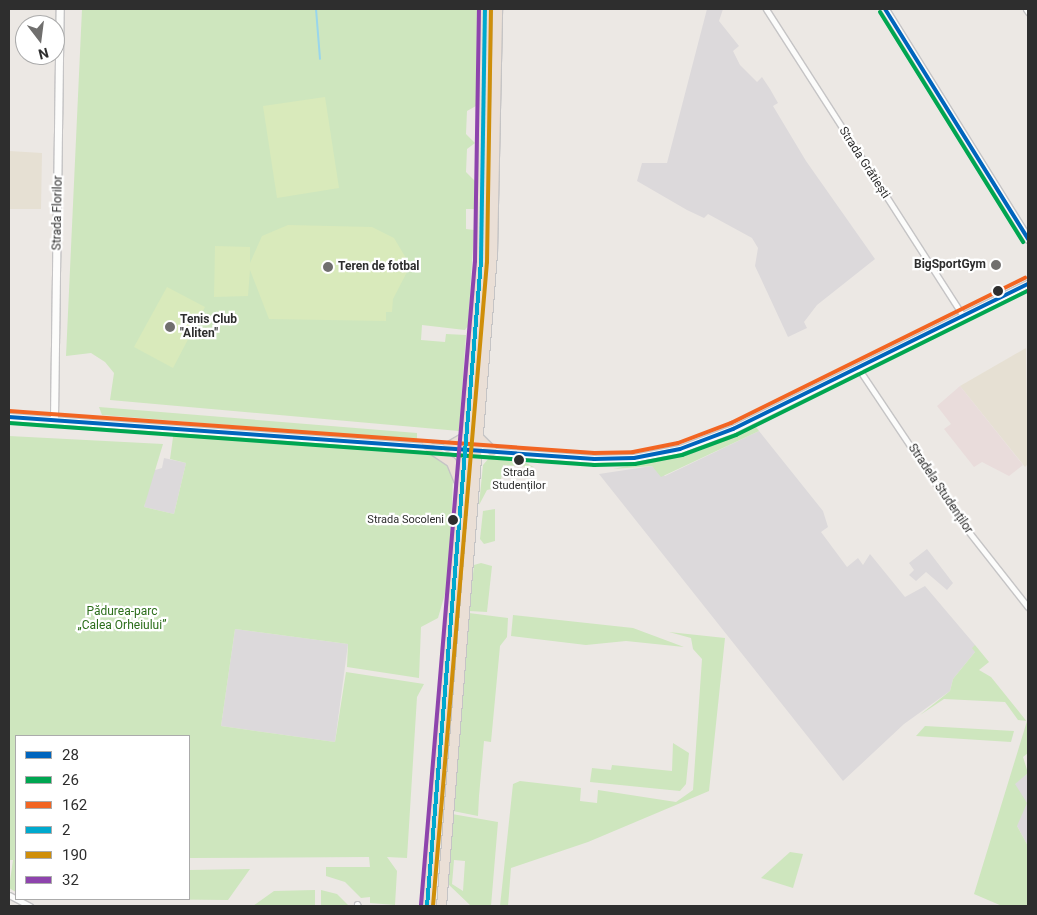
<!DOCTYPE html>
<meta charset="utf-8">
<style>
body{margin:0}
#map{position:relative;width:1037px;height:915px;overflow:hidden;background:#ece8e4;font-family:Roboto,sans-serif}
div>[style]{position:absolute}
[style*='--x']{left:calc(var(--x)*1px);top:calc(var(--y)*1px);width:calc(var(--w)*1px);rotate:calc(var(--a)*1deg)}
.industrial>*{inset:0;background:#dcd9db}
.education>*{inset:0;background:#e6e0d3}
.medical>*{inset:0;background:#e9dcdb}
.green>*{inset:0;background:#cee6be}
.pitch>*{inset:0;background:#d9eabb}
.stream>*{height:2px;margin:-1px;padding:0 1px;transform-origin:1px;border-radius:1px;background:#99d6ec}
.roads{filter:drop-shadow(1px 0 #c5c4c5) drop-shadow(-1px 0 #c5c4c5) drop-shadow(0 1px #c5c4c5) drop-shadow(0 -1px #c5c4c5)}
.street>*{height:5px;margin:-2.5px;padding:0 2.5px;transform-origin:2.5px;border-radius:2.5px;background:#fcfcfb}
.secondary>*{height:7px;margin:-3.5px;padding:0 3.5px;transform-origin:3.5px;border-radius:3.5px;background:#fcfcfb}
.highway>*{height:9px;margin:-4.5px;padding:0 4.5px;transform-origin:4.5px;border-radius:4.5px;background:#eadfd6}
.bus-1>*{height:4px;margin:-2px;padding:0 2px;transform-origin:2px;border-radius:2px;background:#0065bd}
.bus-2>*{height:4px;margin:-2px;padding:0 2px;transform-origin:2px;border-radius:2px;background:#00a651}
.bus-3>*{height:4px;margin:-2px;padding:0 2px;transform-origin:2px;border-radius:2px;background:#f26522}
.bus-4>*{height:4px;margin:-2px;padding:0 2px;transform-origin:2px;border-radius:2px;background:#00a9ce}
.bus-5>*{height:4px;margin:-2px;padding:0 2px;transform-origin:2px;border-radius:2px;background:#cf8e09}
.bus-6>*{height:4px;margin:-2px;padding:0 2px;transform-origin:2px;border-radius:2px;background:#8e44ad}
.dots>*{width:14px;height:14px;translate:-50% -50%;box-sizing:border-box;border:2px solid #fff;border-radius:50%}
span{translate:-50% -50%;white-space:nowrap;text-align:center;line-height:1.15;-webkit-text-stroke:4.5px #fff;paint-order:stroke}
.bus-label{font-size:11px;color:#2e2e2e}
.right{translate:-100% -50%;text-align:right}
.street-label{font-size:12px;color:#2e2e2e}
.poi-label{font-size:12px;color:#2e2e2e;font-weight:700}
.left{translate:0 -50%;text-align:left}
.park-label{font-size:12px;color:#2c6e1b}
.frame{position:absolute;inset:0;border:10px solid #2e2e2e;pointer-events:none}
.legend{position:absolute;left:15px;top:735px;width:175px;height:165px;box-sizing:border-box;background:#fff;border:1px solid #ababab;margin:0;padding:6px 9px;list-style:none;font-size:15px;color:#2e2e2e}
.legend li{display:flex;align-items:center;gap:10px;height:25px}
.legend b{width:25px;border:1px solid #ababab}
.north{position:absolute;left:15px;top:15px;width:50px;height:50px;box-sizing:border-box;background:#fff;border:1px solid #ababab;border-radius:50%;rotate:165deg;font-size:14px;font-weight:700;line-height:20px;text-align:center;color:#2e2e2e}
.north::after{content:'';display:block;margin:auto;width:18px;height:22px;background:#706f6e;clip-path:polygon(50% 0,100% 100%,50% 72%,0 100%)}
</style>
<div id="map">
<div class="industrial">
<div style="clip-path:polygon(707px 9px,723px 9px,719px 21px,739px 46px,733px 51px,740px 65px,757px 82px,762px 77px,770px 89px,778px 103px,773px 106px,806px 161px,875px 259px,817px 305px,804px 322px,807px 328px,788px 337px,755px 266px,758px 248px,752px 238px,708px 214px,704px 218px,687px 210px,637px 181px,642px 163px,667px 163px)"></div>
<div style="clip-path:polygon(759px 431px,823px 511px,828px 527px,821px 532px,847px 567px,858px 558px,863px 565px,870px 554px,905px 597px,925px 586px,975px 645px,975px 652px,953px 679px,950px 691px,904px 724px,843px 781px,599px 474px,652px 466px,665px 476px)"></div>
<div style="clip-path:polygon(164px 458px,186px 463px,174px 514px,144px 507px,152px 471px,162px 468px)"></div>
<div style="clip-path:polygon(927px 549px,953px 583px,947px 590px,926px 572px,916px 581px,909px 575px,914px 570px,909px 563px)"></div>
<div style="clip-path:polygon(235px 629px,348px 644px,335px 742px,221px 726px)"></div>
<div style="clip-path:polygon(1028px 773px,1028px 846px,1017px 826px,1014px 784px)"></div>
</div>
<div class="education">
<div style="clip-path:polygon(9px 151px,42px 153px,41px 209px,9px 209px)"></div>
<div style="clip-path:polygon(1026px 348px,1028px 464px,1025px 467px,960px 386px)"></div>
</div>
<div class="medical">
<div style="clip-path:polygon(960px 386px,1023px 465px,1009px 476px,982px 462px,974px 467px,944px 429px,951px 424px,937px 406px)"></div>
</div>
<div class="green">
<div style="clip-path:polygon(82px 9px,477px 9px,476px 106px,467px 111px,466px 134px,475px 143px,467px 149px,466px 172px,475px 181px,474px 209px,466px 209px,466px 229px,474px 230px,468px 326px,465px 330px,422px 325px,421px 340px,445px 342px,446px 334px,466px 335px,459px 431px,110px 400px,114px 373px,105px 362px,91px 353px,66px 356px)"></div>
<div style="clip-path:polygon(490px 9px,492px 9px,489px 128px,488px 127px)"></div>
<div style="clip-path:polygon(490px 139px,489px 232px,481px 327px,488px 140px)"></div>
<div style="clip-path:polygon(99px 407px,417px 433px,417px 440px,102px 415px)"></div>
<div style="clip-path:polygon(756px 427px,759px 431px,661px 477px,652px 466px,613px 469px,699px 451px)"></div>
<div style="clip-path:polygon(174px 430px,428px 453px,449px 463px,453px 478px,449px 580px,438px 618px,421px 627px,419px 678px,347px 667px,348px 644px,235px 629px,221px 726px,335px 742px,346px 672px,424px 684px,417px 697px,407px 858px,387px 857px,397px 871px,395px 905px,370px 903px,370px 897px,361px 898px,345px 882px,326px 876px,326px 867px,370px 867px,369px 857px,189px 858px,189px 736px,16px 736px,16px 892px,9px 888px,13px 860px,9px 860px,9px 436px,163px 444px,144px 507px,174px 514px,186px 463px,170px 459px)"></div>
<div style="clip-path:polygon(471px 458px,473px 460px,455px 653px,470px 460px)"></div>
<div style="clip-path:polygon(489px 458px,522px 461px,534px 467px,503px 465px,500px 487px,487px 490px,479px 505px,483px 465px)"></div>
<div style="clip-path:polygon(495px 509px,495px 541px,484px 544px,480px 539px,483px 511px)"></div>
<div style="clip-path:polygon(481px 563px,492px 566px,487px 612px,469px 611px,474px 565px)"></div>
<div style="clip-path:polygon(469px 613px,508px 618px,507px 637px,500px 646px,491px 742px,484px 741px,479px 796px,478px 816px,498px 820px,453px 811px)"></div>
<div style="clip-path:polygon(513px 615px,633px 628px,684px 647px,626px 641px,586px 645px,511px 636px)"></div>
<div style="clip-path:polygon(669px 632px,725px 638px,709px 791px,588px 842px,511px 868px,508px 906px,500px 906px,513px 784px,520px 781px,581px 788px,580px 801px,597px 803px,598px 790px,676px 802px,693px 790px,702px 659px,693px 649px,691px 638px)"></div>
<div style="clip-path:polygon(975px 645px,989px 662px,979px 670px,991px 677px,1028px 723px,1028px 753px,1023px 757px,1028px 773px,1015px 784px,1027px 803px,1017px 826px,1028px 846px,1028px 906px,1002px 906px,974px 894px,1027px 721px,1018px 720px,1005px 702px,944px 699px,920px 715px,950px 691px,953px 679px,975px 652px,972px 648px)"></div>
<div style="clip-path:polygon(452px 674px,454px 676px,433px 906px,437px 852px)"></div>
<div style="clip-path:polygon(925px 726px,1014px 731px,1011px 742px,916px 736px)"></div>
<div style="clip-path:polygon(673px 743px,689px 753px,686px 784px,680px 791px,590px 782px,592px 768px,611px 770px,612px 765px,672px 771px)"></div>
<div style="clip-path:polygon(evenodd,452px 814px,498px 822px,491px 906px,471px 906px,447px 883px,452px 814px,454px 860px,465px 861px,463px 891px,452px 884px,454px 860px)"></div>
<div style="clip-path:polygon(790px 852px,803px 854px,793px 888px,761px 878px)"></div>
<div style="clip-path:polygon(250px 869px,228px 900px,121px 899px,189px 899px,189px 870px)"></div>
<div style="clip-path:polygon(315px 890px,315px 906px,253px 906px,274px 891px)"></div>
<div style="clip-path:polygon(321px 890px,337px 894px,349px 906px,321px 906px)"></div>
</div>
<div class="pitch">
<div style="clip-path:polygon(325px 97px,339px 188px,277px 198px,263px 106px)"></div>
<div style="clip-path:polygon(288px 225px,372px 227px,394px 238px,406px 258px,407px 272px,393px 299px,392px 312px,386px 312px,386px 321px,269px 319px,250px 270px,248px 296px,214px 297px,215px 246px,250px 247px,250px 263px,262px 236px)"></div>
<div style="clip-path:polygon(167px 287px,205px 307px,173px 368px,134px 347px)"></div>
</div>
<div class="stream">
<div style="--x:316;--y:9;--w:50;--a:85.4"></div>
</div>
<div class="roads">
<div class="street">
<div style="--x:766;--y:9;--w:365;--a:57.3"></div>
<div style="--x:1026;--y:9;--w:4;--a:56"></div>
<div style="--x:858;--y:368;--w:185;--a:56.2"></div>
<div style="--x:961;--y:522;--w:108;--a:51.8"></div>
<div style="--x:9;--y:895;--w:24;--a:28"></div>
<div style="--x:357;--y:904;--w:2;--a:63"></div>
</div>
<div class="secondary">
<div style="--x:885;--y:9;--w:271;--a:58.1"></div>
<div style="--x:9;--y:417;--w:587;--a:4.11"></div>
<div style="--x:594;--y:459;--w:40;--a:-1.4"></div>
<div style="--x:634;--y:458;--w:47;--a:-11.1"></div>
<div style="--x:680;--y:449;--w:57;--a:-20.7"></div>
<div style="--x:733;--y:429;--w:329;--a:-26.2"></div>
<div style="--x:54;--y:417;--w:408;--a:-89.2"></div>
</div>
<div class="highway">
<div style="--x:479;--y:438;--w:18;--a:45"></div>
<div style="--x:426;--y:445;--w:30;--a:34"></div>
<div style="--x:451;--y:462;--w:24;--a:68"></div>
<div style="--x:447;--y:447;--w:22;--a:-30"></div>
<div style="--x:427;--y:906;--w:647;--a:-85.21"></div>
<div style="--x:481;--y:261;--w:252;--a:-89.1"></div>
<div style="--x:441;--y:906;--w:655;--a:-85.53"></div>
<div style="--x:492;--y:253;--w:244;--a:-88.8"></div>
</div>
</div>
<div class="bus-1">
<div style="--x:885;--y:9;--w:271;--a:58.1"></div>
<div style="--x:9;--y:417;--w:587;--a:4.11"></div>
<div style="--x:594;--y:459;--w:40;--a:-1.4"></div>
<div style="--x:634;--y:458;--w:47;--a:-11.1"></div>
<div style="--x:680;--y:449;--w:57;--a:-20.7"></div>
<div style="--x:733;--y:429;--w:329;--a:-26.2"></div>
</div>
<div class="bus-2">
<div style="--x:880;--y:12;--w:271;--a:58.1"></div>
<div style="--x:9;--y:423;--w:587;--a:4.11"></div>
<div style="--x:594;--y:465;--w:41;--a:-1.4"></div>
<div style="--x:635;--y:464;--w:48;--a:-10.8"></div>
<div style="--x:682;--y:455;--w:58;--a:-20.3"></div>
<div style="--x:736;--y:435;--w:326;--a:-26.3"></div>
</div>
<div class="bus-3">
<div style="--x:9;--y:411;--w:587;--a:4.11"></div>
<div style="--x:594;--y:453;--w:39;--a:-1"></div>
<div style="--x:633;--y:452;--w:46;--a:-11.3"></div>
<div style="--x:678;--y:443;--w:57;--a:-20.7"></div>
<div style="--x:731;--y:423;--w:328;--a:-26.3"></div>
</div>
<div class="bus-4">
<div style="--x:427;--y:906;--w:647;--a:-85.21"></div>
<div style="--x:481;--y:261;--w:252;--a:-89.1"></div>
</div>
<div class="bus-5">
<div style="--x:433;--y:906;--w:646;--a:-85.21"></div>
<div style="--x:487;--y:262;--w:253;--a:-89.1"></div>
</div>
<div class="bus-6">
<div style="--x:421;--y:905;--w:646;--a:-85.21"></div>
<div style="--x:475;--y:261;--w:252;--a:-89.1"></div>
</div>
<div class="dots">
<div style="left:996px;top:265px;background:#706f6e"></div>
<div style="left:328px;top:267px;background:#706f6e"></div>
<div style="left:998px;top:291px;background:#2e2e2e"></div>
<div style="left:170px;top:327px;background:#706f6e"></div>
<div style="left:519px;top:460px;background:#2e2e2e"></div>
<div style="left:453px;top:520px;background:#2e2e2e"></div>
</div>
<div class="bus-label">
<span style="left:519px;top:480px">Strada<br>Studenților</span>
<span class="right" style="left:444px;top:520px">Strada Socoleni</span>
</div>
<div class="street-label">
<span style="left:864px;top:163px;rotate:57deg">Strada Grătiești</span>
<span style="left:58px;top:213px;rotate:-89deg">Strada Florilor</span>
<span style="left:940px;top:489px;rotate:56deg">Stradela Studenților</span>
</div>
<div class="poi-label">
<span class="right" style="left:986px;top:265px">BigSportGym</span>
<span class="left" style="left:338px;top:267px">Teren de fotbal</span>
<span class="left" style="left:180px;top:327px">Tenis Club<br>"Aliten"</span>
</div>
<div class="park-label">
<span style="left:122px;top:619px">Pădurea-parc<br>„Calea Orheiului”</span>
</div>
<div class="frame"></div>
<ul class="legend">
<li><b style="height:6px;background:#0065bd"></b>28</li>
<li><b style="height:6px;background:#00a651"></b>26</li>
<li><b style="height:6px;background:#f26522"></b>162</li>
<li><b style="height:6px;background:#00a9ce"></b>2</li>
<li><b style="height:6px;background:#cf8e09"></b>190</li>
<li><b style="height:6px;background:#8e44ad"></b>32</li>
</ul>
<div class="north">N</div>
</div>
